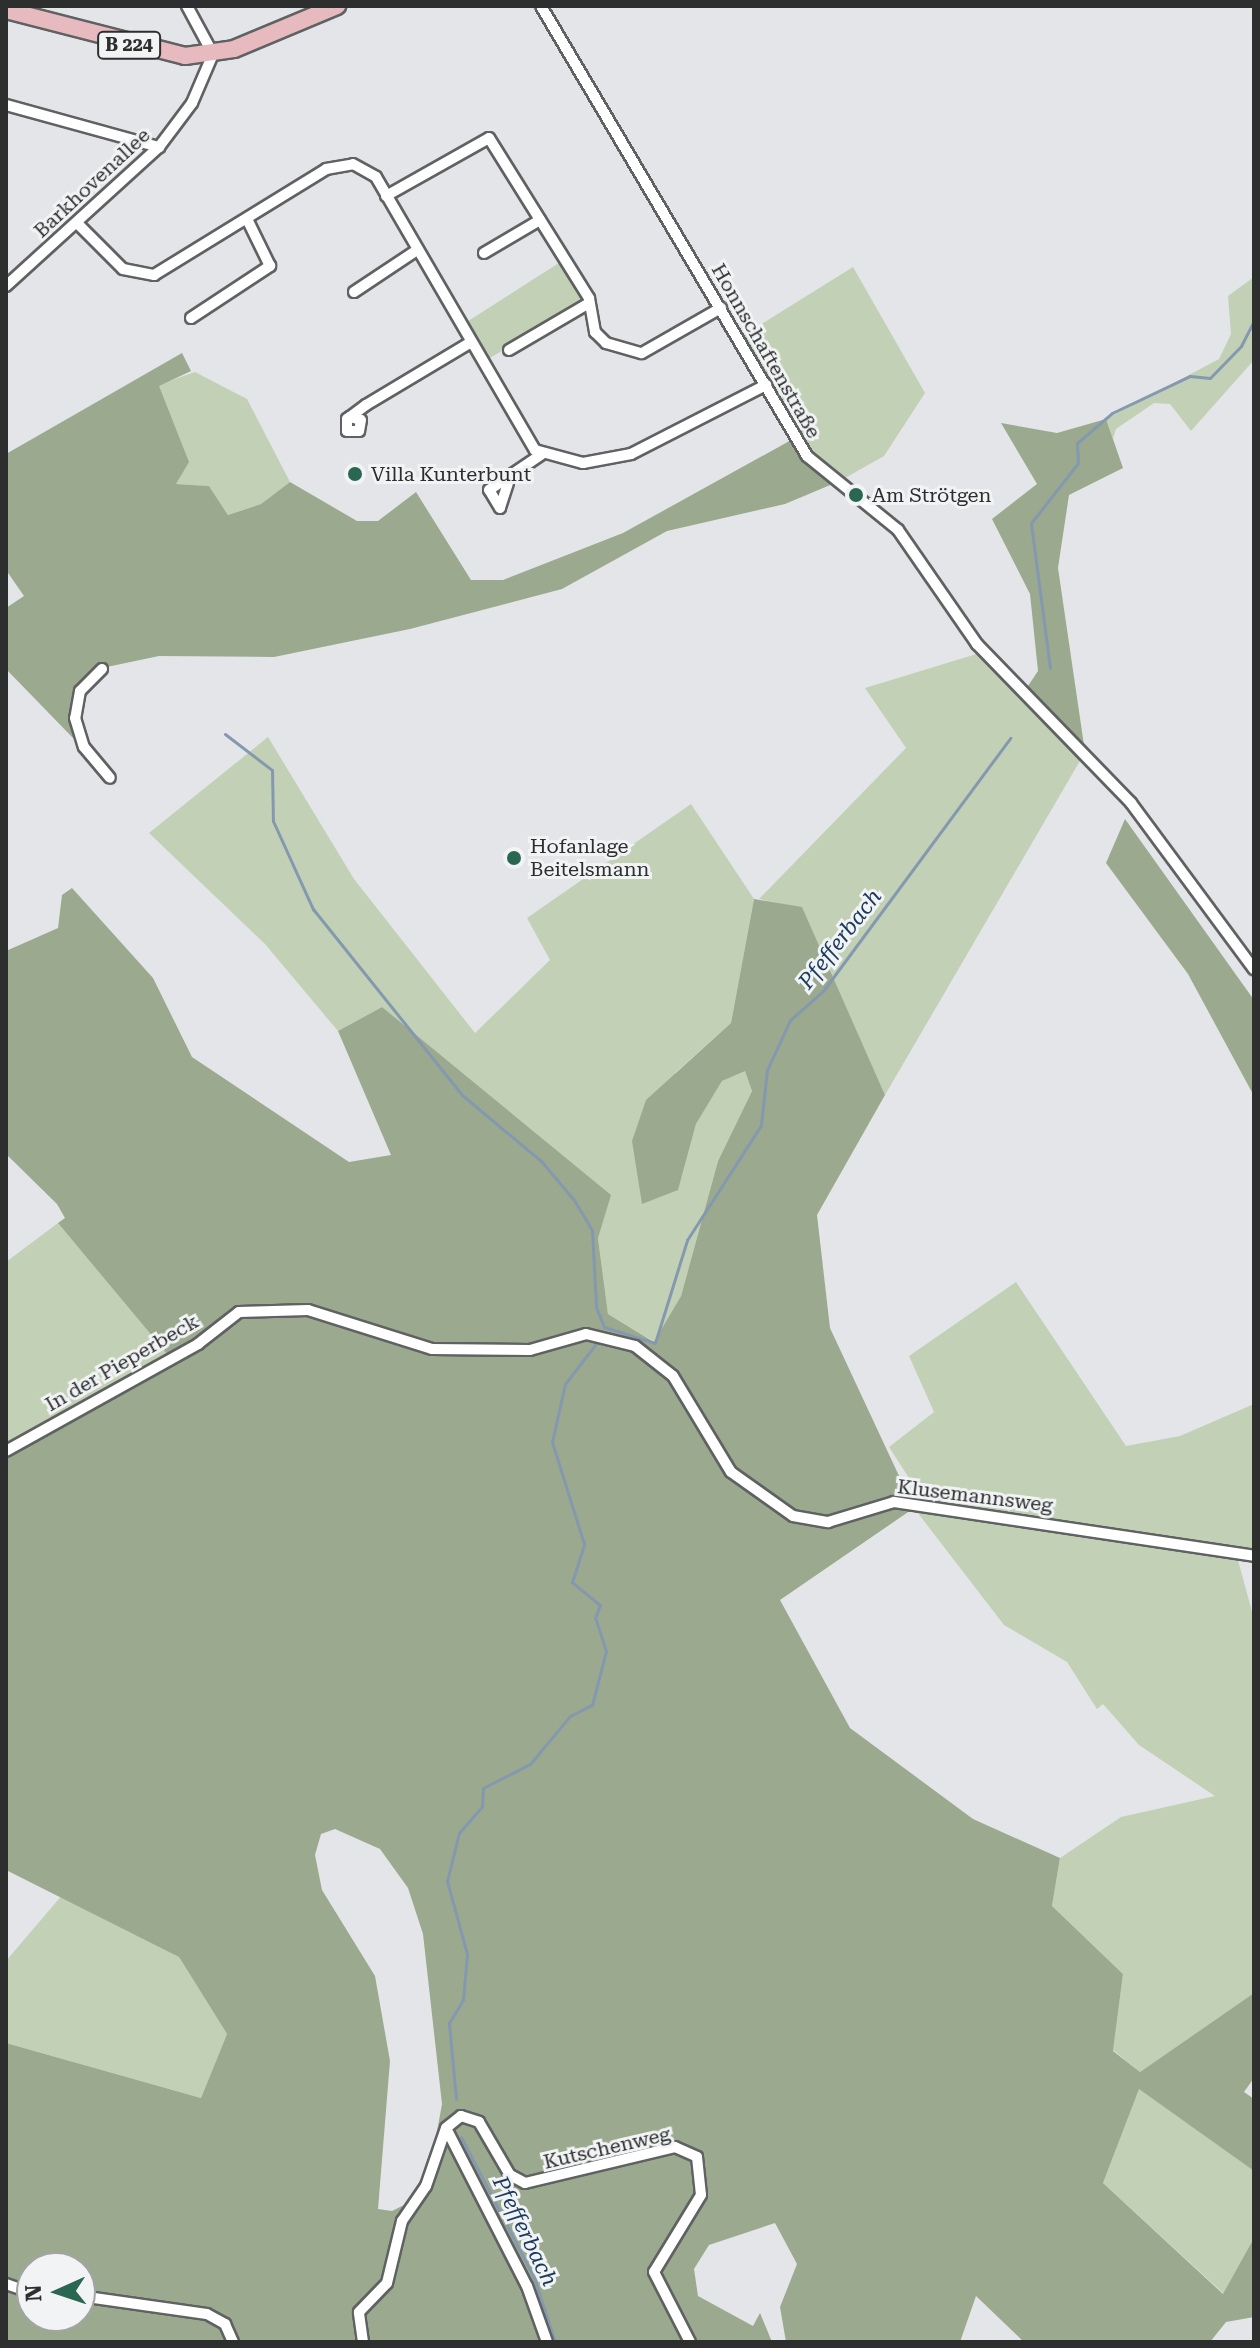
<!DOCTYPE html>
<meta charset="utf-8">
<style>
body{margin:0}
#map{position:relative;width:1260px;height:2348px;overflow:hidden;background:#e4e5e8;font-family:"Roboto Serif",serif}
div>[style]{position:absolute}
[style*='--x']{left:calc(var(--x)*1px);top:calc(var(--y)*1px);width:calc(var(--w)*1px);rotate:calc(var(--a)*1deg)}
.green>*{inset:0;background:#c2d1b5}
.forest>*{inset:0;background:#9baa8e}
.stream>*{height:3px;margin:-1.5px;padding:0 1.5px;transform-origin:1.5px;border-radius:1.5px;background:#8499b0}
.roads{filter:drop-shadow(2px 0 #606162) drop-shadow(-2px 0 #606162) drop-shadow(0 2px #606162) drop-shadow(0 -2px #606162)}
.street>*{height:10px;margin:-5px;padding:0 5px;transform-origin:5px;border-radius:5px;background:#fff}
.primary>*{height:16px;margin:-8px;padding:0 8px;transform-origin:8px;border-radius:8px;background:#e6babe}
.dots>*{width:22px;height:22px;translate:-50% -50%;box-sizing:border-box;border:4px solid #f2f3f5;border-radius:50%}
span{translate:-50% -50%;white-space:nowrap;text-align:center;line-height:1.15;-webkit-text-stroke:6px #f2f3f5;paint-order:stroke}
.shield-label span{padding:2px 6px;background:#f2f3f5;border:2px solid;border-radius:6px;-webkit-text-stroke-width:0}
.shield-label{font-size:18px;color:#2d2e2e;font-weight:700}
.street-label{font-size:20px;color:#2d2e2e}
.poi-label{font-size:20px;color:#2d2e2e}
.left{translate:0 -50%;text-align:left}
.water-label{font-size:22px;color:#193a5c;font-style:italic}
.frame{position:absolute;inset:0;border:8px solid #2d2e2e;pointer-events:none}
.north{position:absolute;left:16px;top:2252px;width:80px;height:80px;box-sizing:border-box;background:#f2f3f5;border:2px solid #a3a4a5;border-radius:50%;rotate:267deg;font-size:22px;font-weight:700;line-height:32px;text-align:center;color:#2d2e2e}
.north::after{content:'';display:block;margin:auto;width:28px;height:36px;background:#2a6753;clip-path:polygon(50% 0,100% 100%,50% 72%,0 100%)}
</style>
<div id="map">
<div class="green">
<div style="clip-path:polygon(562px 261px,587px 302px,488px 359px,462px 325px)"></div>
<div style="clip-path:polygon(853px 267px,925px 393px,884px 456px,838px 482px,821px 469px,739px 338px)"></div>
<div style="clip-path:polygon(1254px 277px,1254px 360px,1191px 431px,1170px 404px,1154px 403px,1116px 429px,1113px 439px,1106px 419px,1219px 359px,1231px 334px,1228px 296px)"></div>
<div style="clip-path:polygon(195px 372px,247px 399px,290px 482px,261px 504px,228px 515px,209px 486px,176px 484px,188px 462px,158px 385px)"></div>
<div style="clip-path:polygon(983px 652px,1084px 754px,885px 1095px,802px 908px,759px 899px,906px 748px,865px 688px)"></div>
<div style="clip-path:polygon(268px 737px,354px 879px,475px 1033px,550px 960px,527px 918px,691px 804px,754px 899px,731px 1023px,675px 1073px,678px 1189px,696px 1124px,722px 1081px,745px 1070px,752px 1091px,718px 1161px,681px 1296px,655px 1342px,608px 1314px,598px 1238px,382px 1007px,338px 1031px,265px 944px,149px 833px)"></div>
<div style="clip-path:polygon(58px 1223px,169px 1353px,6px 1444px,6px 1262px)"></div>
<div style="clip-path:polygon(1016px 1282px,1126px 1446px,1180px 1436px,1254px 1404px,1254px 1553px,1236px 1553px,1254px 1619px,1254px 1993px,1140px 2072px,1113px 2050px,1123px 1974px,1052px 1906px,1060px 1858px,1121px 1817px,1215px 1796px,1139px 1745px,1103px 1704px,1097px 1709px,1067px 1662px,1004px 1625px,914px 1508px,922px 1498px,889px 1447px,934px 1412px,909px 1356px)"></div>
<div style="clip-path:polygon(63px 1894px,179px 1957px,227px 2034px,201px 2098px,6px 2043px,6px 1961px)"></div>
<div style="clip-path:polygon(1139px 2088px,1254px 2171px,1254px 2238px,1224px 2294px,1103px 2183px)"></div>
</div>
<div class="forest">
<div style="clip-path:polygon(182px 353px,191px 371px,159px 386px,189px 462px,176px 484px,209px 486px,228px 515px,261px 504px,290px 482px,357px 521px,378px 521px,416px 492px,471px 580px,503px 580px,623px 533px,793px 439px,835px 483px,785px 504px,667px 531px,562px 589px,410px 629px,274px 657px,159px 656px,102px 668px,84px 684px,73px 738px,6px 669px,6px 608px,24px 596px,6px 570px,6px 454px)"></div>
<div style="clip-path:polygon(1106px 419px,1123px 468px,1069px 495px,1058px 568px,1085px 752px,1024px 692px,1038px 671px,1030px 594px,992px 519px,1037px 484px,1001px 423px,1057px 433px)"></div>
<div style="clip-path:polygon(1125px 819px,1254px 1000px,1254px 1096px,1188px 974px,1106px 863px)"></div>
<div style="clip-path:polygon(evenodd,72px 888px,153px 978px,192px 1057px,349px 1162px,391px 1155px,338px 1031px,382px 1007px,611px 1195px,598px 1238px,608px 1314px,654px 1342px,681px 1296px,718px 1161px,752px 1091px,745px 1071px,722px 1081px,696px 1124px,678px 1190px,642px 1204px,632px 1141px,646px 1100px,731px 1023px,754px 899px,802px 907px,885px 1095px,817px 1215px,830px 1328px,914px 1508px,780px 1600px,850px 1728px,973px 1819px,1060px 1858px,1052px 1906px,1123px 1974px,1113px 2051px,1140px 2072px,1254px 1993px,1254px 2078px,1244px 2092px,1254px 2099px,1254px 2171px,1139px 2089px,1103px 2183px,1223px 2294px,1254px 2238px,1254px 2317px,1226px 2322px,1210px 2342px,1024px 2342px,976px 2296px,960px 2342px,786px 2342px,780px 2307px,797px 2264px,775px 2223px,709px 2245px,694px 2269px,698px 2296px,753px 2326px,760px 2313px,772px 2342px,6px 2342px,6px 2043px,201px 2098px,227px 2034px,179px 1957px,6px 1870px,8px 1453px,174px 1362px,58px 1223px,65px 1218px,57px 1204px,6px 1154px,6px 951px,58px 928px,62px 895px,72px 888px,335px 1829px,380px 1849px,408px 1888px,423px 1934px,442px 2104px,431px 2164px,406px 2204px,392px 2211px,378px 2209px,390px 2061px,375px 1976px,322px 1890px,315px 1855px,321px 1834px,335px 1829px,72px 888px,32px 2268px,80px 2268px,80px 2316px,32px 2316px,32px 2268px)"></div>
</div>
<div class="stream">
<div style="--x:1050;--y:668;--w:146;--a:-97.5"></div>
<div style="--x:1031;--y:523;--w:76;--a:-51.9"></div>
<div style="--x:1078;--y:463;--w:20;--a:-93"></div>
<div style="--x:1077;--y:443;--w:46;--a:-40.6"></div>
<div style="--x:1112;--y:413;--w:86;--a:-25.4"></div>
<div style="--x:1190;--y:376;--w:20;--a:6"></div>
<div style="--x:1210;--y:378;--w:45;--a:-45.9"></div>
<div style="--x:1241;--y:346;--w:29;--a:-63"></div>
<div style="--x:225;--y:734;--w:59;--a:37.5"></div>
<div style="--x:272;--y:770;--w:51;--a:88.9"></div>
<div style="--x:273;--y:821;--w:97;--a:65.6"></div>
<div style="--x:313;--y:909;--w:238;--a:51.3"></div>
<div style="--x:462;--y:1095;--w:104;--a:39.9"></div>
<div style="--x:542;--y:1162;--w:50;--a:49.9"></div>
<div style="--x:574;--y:1200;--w:35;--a:59"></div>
<div style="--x:592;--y:1230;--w:77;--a:87"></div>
<div style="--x:596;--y:1307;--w:22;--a:68"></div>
<div style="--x:604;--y:1327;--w:53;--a:17.4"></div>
<div style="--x:655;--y:1343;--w:108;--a:-72.7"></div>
<div style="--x:687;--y:1240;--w:137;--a:-57.2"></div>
<div style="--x:761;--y:1125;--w:55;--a:-83.8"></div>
<div style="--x:767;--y:1070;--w:55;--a:-65.3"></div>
<div style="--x:790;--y:1020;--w:44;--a:-41.3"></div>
<div style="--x:823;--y:991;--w:315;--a:-53.5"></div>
<div style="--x:456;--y:2099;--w:76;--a:-95.3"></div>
<div style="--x:449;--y:2023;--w:27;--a:-59"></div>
<div style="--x:463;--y:2000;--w:46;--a:-85"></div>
<div style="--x:467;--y:1954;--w:76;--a:-105.3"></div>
<div style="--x:447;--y:1881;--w:49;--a:-76"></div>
<div style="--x:459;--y:1833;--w:35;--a:-49"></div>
<div style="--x:482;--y:1807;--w:19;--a:-87"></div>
<div style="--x:483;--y:1788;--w:53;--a:-27.1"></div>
<div style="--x:530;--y:1764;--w:62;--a:-50.2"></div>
<div style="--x:570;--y:1716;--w:25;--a:-27"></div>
<div style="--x:592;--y:1705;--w:56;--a:-75.5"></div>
<div style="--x:606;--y:1651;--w:35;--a:-108"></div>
<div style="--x:595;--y:1618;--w:14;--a:-69"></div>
<div style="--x:600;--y:1605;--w:36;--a:-141"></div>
<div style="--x:572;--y:1582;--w:40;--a:-72"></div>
<div style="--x:584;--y:1544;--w:107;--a:-107.4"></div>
<div style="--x:552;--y:1442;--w:59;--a:-77.4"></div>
<div style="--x:565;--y:1384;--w:54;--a:-52.5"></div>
<div style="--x:461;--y:2137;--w:159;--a:62.6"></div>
<div style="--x:534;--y:2278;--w:67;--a:71.8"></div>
</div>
<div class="roads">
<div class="street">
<div style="--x:541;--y:6;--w:523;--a:59.41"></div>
<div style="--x:807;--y:456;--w:117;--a:39.1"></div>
<div style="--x:898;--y:530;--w:139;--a:55.3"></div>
<div style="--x:977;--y:644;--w:221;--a:45.9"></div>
<div style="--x:1131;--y:803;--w:207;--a:53.5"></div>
<div style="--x:6;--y:105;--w:159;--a:15.4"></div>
<div style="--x:386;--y:196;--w:118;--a:-29.4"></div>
<div style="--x:489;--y:138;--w:189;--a:58"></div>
<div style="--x:589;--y:298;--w:35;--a:80"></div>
<div style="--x:595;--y:332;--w:16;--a:45"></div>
<div style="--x:606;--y:343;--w:37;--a:16"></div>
<div style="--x:642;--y:353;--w:91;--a:-29.7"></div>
<div style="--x:77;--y:223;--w:65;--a:45"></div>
<div style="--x:123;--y:269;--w:32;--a:11"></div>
<div style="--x:154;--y:275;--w:202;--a:-31.6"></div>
<div style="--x:326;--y:169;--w:27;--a:-10"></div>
<div style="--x:353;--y:164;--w:26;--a:29"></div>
<div style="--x:376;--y:177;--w:316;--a:59.8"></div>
<div style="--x:535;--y:450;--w:50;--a:15.2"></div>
<div style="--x:583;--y:463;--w:49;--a:-10.6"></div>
<div style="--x:631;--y:454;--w:152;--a:-27.1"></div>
<div style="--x:484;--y:253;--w:65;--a:-30.5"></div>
<div style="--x:6;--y:286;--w:207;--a:-42.3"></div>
<div style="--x:159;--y:147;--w:55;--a:-53.1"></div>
<div style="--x:192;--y:103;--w:53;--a:-66.8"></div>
<div style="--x:213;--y:54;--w:55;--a:-118.4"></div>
<div style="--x:354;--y:292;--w:72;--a:-33.7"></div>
<div style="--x:191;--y:318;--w:95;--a:-33.4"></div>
<div style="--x:270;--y:266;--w:52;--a:-116.1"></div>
<div style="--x:509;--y:350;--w:93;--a:-30.4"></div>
<div style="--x:350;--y:417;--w:11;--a:15"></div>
<div style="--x:361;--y:420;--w:11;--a:100"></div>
<div style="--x:359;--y:431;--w:12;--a:180"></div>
<div style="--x:347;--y:431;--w:12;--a:-90"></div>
<div style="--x:347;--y:419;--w:4;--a:-34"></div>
<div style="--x:350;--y:417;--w:20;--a:-37"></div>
<div style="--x:366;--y:405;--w:119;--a:-30.9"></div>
<div style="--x:508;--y:483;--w:26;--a:108"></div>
<div style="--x:500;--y:508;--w:21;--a:-121"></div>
<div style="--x:489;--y:490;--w:64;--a:-34.2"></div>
<div style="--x:102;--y:669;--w:31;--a:135"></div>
<div style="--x:80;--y:691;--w:27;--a:100"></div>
<div style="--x:75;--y:718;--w:30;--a:73"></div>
<div style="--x:84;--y:747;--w:40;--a:50"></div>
<div style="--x:6;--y:1451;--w:220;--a:-29.1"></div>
<div style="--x:198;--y:1344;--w:52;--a:-38"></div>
<div style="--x:239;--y:1312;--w:69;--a:-1.7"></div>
<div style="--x:308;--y:1310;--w:130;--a:17.5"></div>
<div style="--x:432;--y:1349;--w:98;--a:0.6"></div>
<div style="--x:530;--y:1350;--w:58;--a:-15.9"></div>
<div style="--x:586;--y:1334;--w:50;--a:13.8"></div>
<div style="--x:635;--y:1346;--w:48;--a:38.3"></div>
<div style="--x:673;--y:1376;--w:112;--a:58.9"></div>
<div style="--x:731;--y:1472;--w:76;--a:35.4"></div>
<div style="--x:793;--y:1516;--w:36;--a:10"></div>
<div style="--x:828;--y:1522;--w:69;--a:-16.9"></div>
<div style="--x:894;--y:1502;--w:364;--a:8.5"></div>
<div style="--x:447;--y:2130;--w:175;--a:62.9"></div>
<div style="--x:527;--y:2286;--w:59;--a:70.3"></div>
<div style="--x:6;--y:2284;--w:28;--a:19"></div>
<div style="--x:80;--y:2296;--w:128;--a:8.1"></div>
<div style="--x:207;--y:2314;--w:21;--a:29"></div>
<div style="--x:225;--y:2324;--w:20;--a:66"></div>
<div style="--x:363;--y:2342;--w:30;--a:-98"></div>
<div style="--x:359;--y:2312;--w:40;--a:-46"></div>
<div style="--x:387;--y:2283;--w:64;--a:-76.4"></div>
<div style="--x:402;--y:2221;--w:42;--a:-55.6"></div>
<div style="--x:426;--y:2186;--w:61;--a:-71"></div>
<div style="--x:446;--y:2128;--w:19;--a:-39"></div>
<div style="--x:461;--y:2116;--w:19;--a:18"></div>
<div style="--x:479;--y:2122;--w:61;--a:59.7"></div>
<div style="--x:510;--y:2175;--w:17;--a:28"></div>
<div style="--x:525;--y:2183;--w:154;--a:-13.5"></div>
<div style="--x:675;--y:2147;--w:24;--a:24"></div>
<div style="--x:697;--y:2157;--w:38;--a:84"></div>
<div style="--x:701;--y:2195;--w:90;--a:121.4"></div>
<div style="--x:654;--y:2272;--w:79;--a:62.8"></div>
</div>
<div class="primary">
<div style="--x:6;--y:10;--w:185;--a:14.4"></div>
<div style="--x:185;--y:56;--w:49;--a:-8.1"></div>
<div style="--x:234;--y:49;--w:112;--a:-22.7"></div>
</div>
</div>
<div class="dots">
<div style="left:355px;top:474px;background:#2a6753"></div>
<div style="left:856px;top:495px;background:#2a6753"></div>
<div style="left:514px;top:858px;background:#2a6753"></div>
</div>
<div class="shield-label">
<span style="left:129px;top:45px">B 224</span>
</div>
<div class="street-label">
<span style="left:92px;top:183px;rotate:-43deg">Barkhovenallee</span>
<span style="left:766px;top:351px;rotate:60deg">Honnschaftenstraße</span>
<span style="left:122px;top:1363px;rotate:-30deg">In der Pieperbeck</span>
<span style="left:975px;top:1496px;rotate:7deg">Klusemannsweg</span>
<span style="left:607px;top:2148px;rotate:-13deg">Kutschenweg</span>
</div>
<div class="poi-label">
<span class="left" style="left:371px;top:474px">Villa Kunterbunt</span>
<span class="left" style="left:872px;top:495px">Am Strötgen</span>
<span class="left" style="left:530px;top:858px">Hofanlage<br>Beitelsmann</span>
</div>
<div class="water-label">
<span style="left:840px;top:939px;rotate:-52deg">Pfefferbach</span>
<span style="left:525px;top:2231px;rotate:64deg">Pfefferbach</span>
</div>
<div class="frame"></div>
<div class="north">N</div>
</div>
